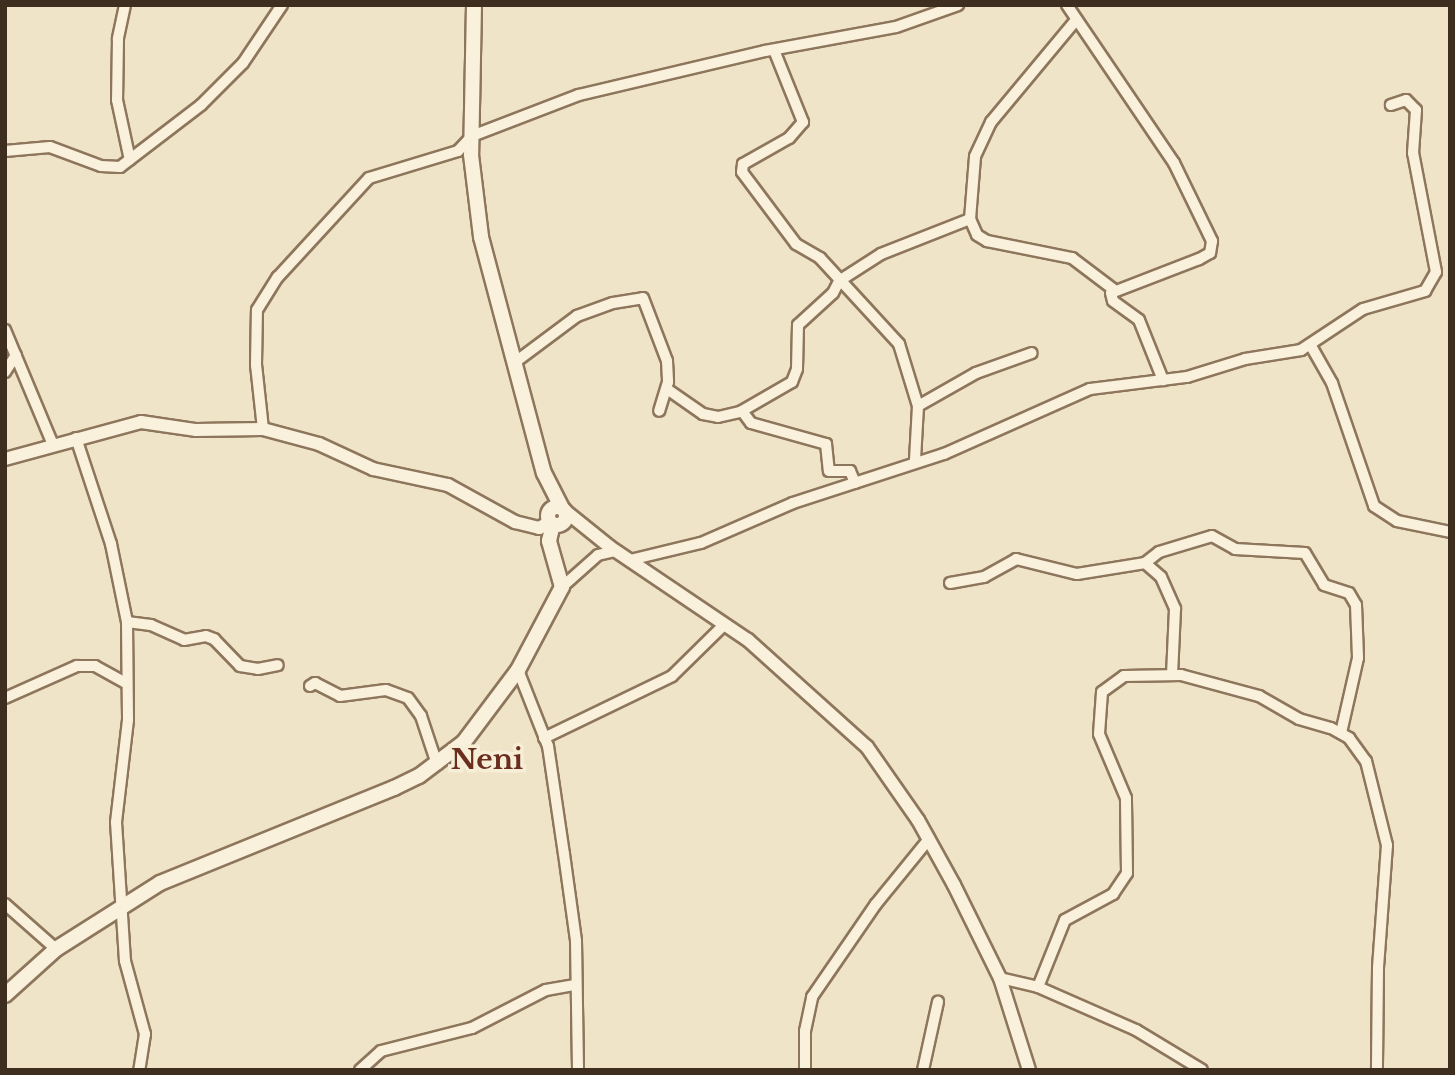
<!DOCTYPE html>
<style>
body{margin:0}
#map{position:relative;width:1455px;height:1075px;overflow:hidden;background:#f0e4c8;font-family:"Libre Baskerville",serif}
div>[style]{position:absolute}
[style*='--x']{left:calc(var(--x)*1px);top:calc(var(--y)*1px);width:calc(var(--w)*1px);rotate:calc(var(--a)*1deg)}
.roads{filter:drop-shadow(2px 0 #8d765c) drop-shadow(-2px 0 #8d765c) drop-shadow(0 2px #8d765c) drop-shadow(0 -2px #8d765c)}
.minor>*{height:10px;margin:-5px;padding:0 5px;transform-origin:5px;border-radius:5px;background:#faf1dc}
.tertiary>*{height:12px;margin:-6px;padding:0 6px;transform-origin:6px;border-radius:6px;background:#faf1dc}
.secondary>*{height:14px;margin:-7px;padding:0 7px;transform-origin:7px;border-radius:7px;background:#faf1dc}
.secondary>.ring{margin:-7px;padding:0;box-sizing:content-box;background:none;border:14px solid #faf1dc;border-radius:50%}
span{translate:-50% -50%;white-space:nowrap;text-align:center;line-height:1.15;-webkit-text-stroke:7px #f7eed8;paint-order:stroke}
.district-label{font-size:28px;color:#6b2e1e;font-weight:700}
.frame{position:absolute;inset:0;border:7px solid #3d2e20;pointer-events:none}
</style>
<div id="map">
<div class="roads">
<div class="minor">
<div style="--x:125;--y:5;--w:35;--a:102"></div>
<div style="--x:118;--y:39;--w:61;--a:90.9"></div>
<div style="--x:117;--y:100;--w:61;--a:77.8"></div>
<div style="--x:1067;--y:5;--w:191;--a:55.9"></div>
<div style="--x:1174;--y:163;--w:87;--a:64"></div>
<div style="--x:1212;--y:241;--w:12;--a:99"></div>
<div style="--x:1210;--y:253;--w:13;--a:151"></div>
<div style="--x:1199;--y:259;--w:94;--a:158.9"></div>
<div style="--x:1111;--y:293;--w:8;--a:76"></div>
<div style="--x:1113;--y:301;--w:32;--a:36"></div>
<div style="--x:1139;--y:320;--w:65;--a:68.2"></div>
<div style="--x:1076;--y:20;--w:133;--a:129.8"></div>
<div style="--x:991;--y:122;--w:38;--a:115"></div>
<div style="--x:975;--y:157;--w:62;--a:94.6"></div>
<div style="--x:970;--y:219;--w:17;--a:66"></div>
<div style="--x:977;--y:235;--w:12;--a:31"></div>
<div style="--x:987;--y:241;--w:87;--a:11.3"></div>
<div style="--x:1072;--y:258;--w:51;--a:37.1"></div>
<div style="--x:774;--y:50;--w:78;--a:68.1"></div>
<div style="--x:803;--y:122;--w:21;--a:131"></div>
<div style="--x:789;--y:138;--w:53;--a:150.5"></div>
<div style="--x:743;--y:164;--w:8;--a:97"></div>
<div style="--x:742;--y:172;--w:90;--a:53.1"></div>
<div style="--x:796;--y:244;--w:28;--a:30"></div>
<div style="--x:820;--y:258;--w:117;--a:47.4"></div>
<div style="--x:899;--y:344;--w:65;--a:73"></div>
<div style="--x:918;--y:406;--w:54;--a:93.2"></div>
<div style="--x:5;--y:151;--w:45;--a:-5.1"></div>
<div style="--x:50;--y:147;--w:54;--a:20.4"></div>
<div style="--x:101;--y:166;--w:19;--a:3"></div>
<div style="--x:120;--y:167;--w:102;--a:-37.4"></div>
<div style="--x:201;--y:105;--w:59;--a:-45"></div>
<div style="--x:243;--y:63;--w:70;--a:-56.1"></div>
<div style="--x:5;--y:330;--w:125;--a:67.3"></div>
<div style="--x:1311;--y:346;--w:43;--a:60.4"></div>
<div style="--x:1332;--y:383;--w:130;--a:71.1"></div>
<div style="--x:1374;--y:506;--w:27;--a:33"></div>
<div style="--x:1397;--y:521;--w:54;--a:11.7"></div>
<div style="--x:514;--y:363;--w:79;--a:-36.7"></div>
<div style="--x:577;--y:316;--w:38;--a:-20"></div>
<div style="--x:613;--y:303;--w:30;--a:-9"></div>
<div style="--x:643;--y:298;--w:67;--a:69.1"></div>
<div style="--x:667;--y:361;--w:21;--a:87"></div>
<div style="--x:668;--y:382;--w:30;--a:107"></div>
<div style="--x:5;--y:372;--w:20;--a:-57"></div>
<div style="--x:667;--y:389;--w:44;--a:34.8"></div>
<div style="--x:703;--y:414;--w:15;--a:11"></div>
<div style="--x:718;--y:417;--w:23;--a:-13"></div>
<div style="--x:740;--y:412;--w:60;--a:-30"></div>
<div style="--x:792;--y:382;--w:14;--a:-69"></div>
<div style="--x:797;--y:369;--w:44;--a:-88.7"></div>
<div style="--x:798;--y:325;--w:47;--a:-42.4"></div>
<div style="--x:833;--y:293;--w:13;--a:-63"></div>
<div style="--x:839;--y:281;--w:50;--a:-32.7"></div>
<div style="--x:881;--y:254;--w:96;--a:-21.5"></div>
<div style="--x:918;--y:406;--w:67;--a:-29.6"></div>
<div style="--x:976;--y:373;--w:59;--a:-19.7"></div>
<div style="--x:742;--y:411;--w:15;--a:53"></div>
<div style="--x:751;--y:423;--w:78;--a:15.6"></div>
<div style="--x:826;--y:444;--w:27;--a:84"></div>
<div style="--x:829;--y:471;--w:21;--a:0"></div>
<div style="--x:850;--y:471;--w:13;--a:67"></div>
<div style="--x:263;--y:429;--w:64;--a:-96.2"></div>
<div style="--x:256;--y:365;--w:55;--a:-89"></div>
<div style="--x:257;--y:310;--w:39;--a:-58"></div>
<div style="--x:278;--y:277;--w:134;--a:-47.4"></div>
<div style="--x:369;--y:178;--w:93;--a:-16.9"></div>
<div style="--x:458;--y:151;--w:21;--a:-47"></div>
<div style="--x:472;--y:136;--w:115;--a:-21"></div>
<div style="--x:579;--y:95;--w:191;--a:-13.3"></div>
<div style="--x:765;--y:51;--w:133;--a:-10.4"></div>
<div style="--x:896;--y:27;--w:66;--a:-19.5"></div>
<div style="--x:76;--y:438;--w:112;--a:71.7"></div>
<div style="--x:111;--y:544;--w:80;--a:78.4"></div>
<div style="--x:127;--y:622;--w:98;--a:89.4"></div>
<div style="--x:128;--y:720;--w:103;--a:96.7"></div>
<div style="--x:116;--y:822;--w:139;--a:86.3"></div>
<div style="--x:125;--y:961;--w:76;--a:74.7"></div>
<div style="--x:145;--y:1034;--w:36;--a:99"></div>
<div style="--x:630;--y:560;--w:73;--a:-13.5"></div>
<div style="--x:701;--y:543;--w:100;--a:-23.5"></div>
<div style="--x:793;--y:503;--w:159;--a:-18"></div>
<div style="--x:944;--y:454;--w:160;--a:-24"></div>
<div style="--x:1090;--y:389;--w:98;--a:-7.1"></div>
<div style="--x:1187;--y:377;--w:61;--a:-17.2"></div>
<div style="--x:1245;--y:359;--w:57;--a:-9.1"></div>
<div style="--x:1301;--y:350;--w:74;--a:-33.5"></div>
<div style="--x:1363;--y:309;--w:65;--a:-16.2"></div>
<div style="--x:1425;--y:291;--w:22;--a:-60"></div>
<div style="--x:1436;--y:272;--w:121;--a:-100.9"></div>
<div style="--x:1413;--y:153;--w:43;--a:-86"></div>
<div style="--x:1416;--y:110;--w:14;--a:-135"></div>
<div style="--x:1406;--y:100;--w:16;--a:162"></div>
<div style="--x:1145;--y:563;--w:18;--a:-38"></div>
<div style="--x:1159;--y:552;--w:55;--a:-16.8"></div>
<div style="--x:1212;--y:536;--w:26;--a:29"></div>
<div style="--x:1235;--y:549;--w:70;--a:3.3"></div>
<div style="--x:1305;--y:553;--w:37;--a:59"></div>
<div style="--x:1324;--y:585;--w:26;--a:18"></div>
<div style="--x:1349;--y:593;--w:14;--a:60"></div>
<div style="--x:1356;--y:605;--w:53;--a:87.8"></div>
<div style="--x:1358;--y:658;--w:77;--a:102.8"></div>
<div style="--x:950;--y:583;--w:35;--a:-10"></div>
<div style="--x:984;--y:577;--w:37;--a:-29"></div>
<div style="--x:1016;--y:559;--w:63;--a:13.8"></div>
<div style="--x:1077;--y:574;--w:69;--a:-9.2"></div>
<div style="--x:1145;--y:563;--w:21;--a:41"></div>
<div style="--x:1161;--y:577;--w:35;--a:66"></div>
<div style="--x:1175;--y:609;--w:65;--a:92.6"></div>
<div style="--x:562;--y:587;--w:48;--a:-41.6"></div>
<div style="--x:598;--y:555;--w:18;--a:-13"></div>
<div style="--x:127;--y:622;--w:24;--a:7"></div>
<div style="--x:151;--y:625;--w:36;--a:24"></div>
<div style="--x:184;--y:640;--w:22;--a:-10"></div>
<div style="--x:206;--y:636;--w:9;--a:21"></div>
<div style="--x:214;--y:639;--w:37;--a:46"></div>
<div style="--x:240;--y:666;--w:18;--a:9"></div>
<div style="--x:258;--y:669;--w:20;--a:-11"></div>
<div style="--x:518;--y:670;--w:82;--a:68.5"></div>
<div style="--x:548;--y:746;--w:109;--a:81.6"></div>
<div style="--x:564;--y:854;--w:88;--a:82.1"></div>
<div style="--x:576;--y:941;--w:129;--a:89.1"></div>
<div style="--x:310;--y:686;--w:6;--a:-31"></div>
<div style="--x:315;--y:683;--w:28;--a:27"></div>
<div style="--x:340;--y:696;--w:46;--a:-7.4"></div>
<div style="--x:386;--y:690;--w:23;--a:20"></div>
<div style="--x:408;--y:698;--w:22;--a:54"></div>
<div style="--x:421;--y:716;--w:51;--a:71.6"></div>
<div style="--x:5;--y:698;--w:79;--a:-24"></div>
<div style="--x:77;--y:666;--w:18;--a:0"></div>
<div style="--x:95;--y:666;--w:35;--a:29"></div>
<div style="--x:544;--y:738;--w:142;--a:-25.8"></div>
<div style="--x:672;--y:676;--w:74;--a:-44.5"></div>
<div style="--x:5;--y:904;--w:68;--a:41.4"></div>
<div style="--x:1000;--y:978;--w:39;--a:13"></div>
<div style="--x:1038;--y:987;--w:107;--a:23.7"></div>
<div style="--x:1136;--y:1030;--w:77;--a:31.2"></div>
<div style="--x:1038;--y:987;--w:72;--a:-68.1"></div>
<div style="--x:1065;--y:920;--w:55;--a:-28.4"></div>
<div style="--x:1113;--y:894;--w:25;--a:-56"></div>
<div style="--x:1127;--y:873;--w:75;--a:-90.8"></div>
<div style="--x:1126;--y:798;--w:69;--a:-112.9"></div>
<div style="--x:1099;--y:734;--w:42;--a:-85.9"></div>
<div style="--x:1102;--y:692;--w:27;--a:-36"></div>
<div style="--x:1124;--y:676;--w:57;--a:-1"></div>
<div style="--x:1181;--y:675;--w:81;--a:15.1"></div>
<div style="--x:1259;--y:696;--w:46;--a:29.9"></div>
<div style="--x:1299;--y:719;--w:33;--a:16"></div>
<div style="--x:1331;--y:728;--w:21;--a:29"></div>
<div style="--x:1349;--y:738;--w:29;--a:54"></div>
<div style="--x:1366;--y:761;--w:87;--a:76"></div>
<div style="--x:1387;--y:845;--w:124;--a:94.2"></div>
<div style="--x:1378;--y:969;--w:101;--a:90.6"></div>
<div style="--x:360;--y:1070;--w:28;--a:-42"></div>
<div style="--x:381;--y:1051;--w:94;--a:-14.2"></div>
<div style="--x:472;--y:1028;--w:83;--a:-27.2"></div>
<div style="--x:546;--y:990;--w:28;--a:-10"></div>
<div style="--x:805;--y:1070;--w:39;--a:-90"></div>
<div style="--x:805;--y:1031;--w:35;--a:-78"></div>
<div style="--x:812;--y:997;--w:113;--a:-55.5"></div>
<div style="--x:876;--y:904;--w:84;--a:-50.8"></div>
<div style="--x:923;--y:1070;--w:70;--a:-77.6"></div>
</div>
<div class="tertiary">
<div style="--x:5;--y:459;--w:141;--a:-15.2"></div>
<div style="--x:141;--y:422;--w:56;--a:8.3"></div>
<div style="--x:196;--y:430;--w:67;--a:-0.9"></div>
<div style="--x:263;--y:429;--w:58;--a:15"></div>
<div style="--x:319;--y:444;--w:60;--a:24.8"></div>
<div style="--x:373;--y:469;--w:77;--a:12"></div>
<div style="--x:448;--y:485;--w:77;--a:28.9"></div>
<div style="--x:515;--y:522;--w:25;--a:14"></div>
<div style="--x:539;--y:528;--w:13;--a:-29"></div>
<div style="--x:564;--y:510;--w:59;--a:38.8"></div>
<div style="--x:610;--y:547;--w:166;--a:34"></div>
<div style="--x:748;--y:640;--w:160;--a:42"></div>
<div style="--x:867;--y:747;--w:89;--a:55.1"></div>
<div style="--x:918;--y:820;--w:74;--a:61"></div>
<div style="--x:954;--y:885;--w:104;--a:63.7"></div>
<div style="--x:1000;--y:978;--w:96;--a:72.5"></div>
</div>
<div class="secondary">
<div style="--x:474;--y:5;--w:150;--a:91.1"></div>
<div style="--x:471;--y:155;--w:83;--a:83"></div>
<div style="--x:481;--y:237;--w:244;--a:75.1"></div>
<div style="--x:544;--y:473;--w:39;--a:63"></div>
<div class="ring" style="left:548px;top:507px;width:4px;height:4px"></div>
<div style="--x:5;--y:995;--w:69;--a:-42"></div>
<div style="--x:56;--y:949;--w:123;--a:-32.4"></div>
<div style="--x:160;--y:883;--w:253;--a:-22.1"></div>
<div style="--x:394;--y:788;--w:28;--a:-26"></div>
<div style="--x:419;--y:776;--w:56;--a:-37.1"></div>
<div style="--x:464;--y:742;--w:90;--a:-53.1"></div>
<div style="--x:518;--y:670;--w:94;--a:-62.1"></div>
<div style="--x:562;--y:587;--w:48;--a:-105.8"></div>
<div style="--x:549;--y:541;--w:17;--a:-77"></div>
</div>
</div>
<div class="district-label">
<span style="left:487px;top:760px">Neni</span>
</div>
<div class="frame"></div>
</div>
